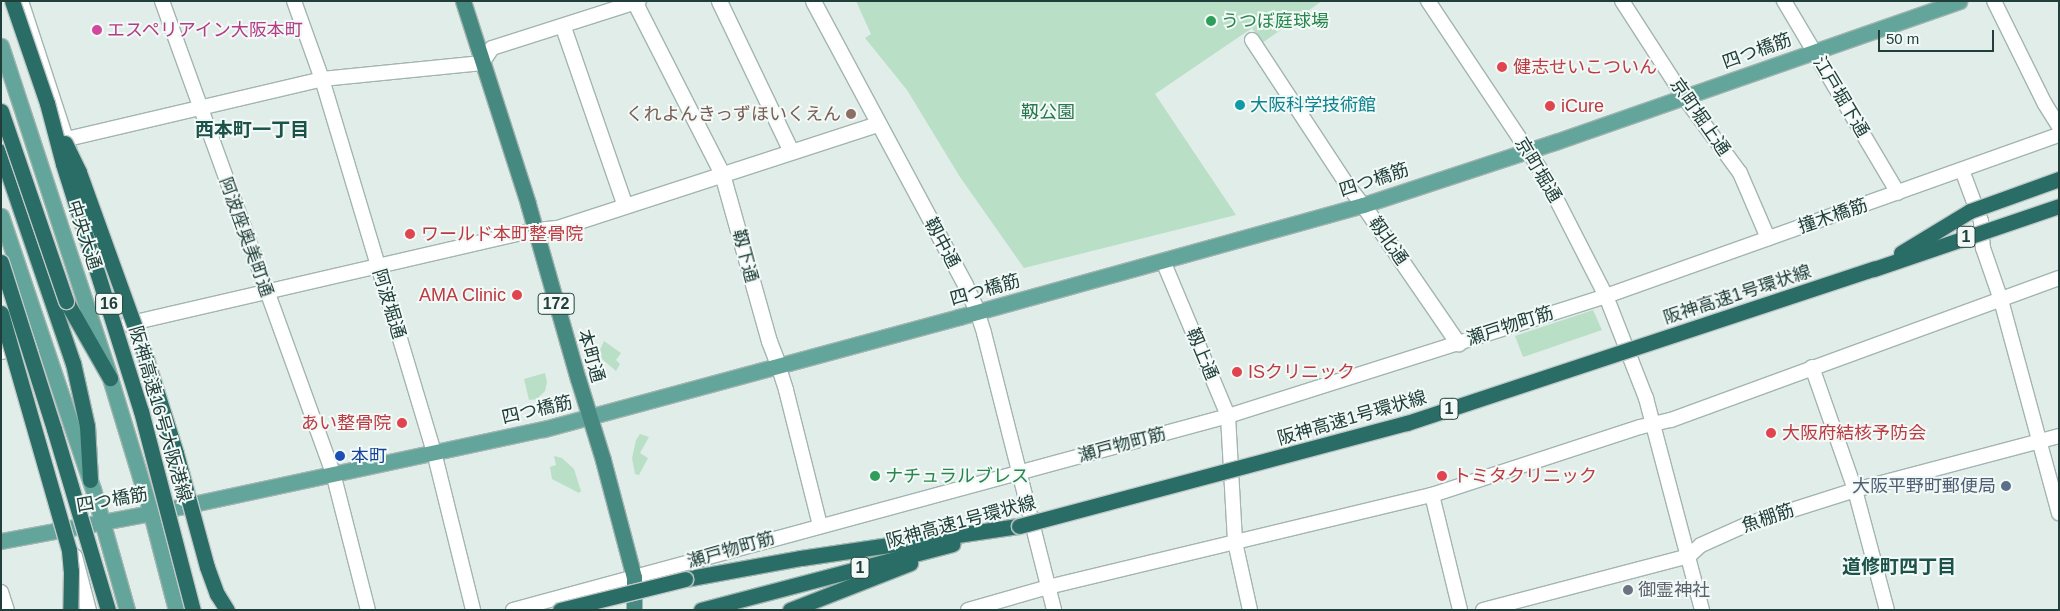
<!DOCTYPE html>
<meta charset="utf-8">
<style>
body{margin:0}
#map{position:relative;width:2060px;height:611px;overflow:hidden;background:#e1ede9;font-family:Helvetica,"Noto Sans JP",sans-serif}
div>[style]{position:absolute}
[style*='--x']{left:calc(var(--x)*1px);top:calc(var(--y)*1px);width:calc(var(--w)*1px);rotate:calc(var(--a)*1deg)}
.green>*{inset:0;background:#b9dfc7}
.roads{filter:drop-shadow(1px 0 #a3b5b1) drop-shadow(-1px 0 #a3b5b1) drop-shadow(0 1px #a3b5b1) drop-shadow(0 -1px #a3b5b1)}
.minor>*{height:14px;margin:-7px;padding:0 7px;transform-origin:7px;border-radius:7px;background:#fff}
.tertiary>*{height:15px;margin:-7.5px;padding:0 7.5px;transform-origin:7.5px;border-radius:7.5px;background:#fff}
.primary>*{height:15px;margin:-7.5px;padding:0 7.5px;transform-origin:7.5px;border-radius:7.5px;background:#63a59b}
.trunk>*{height:15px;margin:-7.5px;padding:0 7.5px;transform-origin:7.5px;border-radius:7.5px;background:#468980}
.motorway>*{height:15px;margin:-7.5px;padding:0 7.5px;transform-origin:7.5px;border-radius:7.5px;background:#2a6d66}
.bridges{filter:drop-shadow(1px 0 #c1c9c8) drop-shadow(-1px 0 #c1c9c8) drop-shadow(0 1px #c1c9c8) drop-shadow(0 -1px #c1c9c8)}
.motorway-bridge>*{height:15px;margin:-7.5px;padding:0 7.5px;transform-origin:7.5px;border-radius:7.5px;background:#2a6d66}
.dots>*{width:14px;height:14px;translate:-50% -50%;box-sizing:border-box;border:2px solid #f2f9f6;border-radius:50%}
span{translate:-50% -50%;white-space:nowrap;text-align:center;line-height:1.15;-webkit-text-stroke:4px #f2f9f6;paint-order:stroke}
.shield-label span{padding:1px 4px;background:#f2f9f6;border:1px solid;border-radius:4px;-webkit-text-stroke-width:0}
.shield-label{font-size:16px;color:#203f3a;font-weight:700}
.leisure-label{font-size:18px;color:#27864d}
.left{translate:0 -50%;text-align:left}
.hotel-label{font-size:18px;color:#b23c85}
.street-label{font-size:18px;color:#203f3a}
.health-label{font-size:18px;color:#be3a42}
.right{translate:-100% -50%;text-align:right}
.culture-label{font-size:18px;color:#0d838f}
.park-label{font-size:18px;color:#28784f}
.education-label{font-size:18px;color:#785e54}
.transit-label{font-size:18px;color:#164399}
.service-label{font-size:18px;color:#4e5e75}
.worship-label{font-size:18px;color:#5b616d}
.neighbourhood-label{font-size:19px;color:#1b524a;font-weight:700}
.frame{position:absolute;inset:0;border:2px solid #203f3a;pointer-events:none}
.scale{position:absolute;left:1878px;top:30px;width:116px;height:22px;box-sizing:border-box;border:2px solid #203f3a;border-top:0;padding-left:6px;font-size:15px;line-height:18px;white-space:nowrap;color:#203f3a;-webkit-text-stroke:4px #f2f9f6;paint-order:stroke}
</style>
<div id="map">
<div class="green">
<div style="clip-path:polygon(856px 1px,1322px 1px,1262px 43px,1252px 28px,1155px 94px,1236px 215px,1024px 268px,960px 177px,907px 90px,865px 38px,871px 34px)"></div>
<div style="clip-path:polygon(1593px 310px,1602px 330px,1523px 357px,1515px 336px)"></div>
<div style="clip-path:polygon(604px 341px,621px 353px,616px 360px,620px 364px,616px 371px,602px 359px,600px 350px)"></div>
<div style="clip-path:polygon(545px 373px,547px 382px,545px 391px,537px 399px,529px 400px,524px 379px)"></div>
<div style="clip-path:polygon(640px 434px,649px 437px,640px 453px,648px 458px,639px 475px,635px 474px,632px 458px,636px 440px)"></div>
<div style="clip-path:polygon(554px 456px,562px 458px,574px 469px,581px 491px,579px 493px,552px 479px,550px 467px,556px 465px)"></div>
</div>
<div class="roads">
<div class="minor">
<div style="--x:21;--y:1;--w:155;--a:71.9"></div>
<div style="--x:162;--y:1;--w:502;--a:70.09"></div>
<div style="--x:333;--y:473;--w:141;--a:75.7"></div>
<div style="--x:294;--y:1;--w:83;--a:70.3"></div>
<div style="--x:322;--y:79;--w:389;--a:73.3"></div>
<div style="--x:434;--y:452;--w:163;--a:76.1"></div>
<div style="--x:1428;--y:1;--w:209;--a:56.3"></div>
<div style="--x:1544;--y:175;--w:136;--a:62.9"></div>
<div style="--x:1606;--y:296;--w:110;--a:68.6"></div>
<div style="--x:1646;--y:398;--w:219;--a:75.2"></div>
<div style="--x:1622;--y:1;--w:114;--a:57.1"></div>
<div style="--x:1684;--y:97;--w:94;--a:53.6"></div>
<div style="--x:1740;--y:173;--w:71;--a:66.7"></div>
<div style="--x:1784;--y:1;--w:223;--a:59.3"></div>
<div style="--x:1994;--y:1;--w:115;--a:63.7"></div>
<div style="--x:2045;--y:104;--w:26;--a:58"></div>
<div style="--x:1252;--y:40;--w:175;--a:56.7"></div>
<div style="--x:1348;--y:186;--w:24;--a:52"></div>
<div style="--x:67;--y:139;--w:262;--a:-13.2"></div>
<div style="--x:322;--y:79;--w:161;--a:-5.7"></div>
<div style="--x:482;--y:63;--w:18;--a:-56"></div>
<div style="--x:492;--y:48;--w:154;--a:-17.7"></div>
<div style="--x:1962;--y:170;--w:54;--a:69.6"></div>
<div style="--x:1981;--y:221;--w:27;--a:86"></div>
<div style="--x:1983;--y:248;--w:55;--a:70.9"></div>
<div style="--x:2001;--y:300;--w:221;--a:74.8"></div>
<div style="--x:1163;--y:261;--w:168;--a:67.2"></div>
<div style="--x:1228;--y:416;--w:126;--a:86.8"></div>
<div style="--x:1235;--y:542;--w:70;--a:77.6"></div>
<div style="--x:977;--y:311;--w:23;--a:72"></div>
<div style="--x:984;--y:333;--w:286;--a:75.8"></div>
<div style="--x:127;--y:324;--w:419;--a:-13"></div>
<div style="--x:778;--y:365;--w:26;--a:72"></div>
<div style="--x:786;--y:390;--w:139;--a:75.9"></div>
<div style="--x:1812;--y:367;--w:130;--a:70.7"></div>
<div style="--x:1855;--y:490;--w:124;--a:75.1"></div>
<div style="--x:1432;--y:495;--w:118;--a:76.3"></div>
<div style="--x:1;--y:592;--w:19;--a:72"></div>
<div style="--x:513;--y:610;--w:741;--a:-15.18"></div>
<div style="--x:1228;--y:416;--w:397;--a:-17.6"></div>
<div style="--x:1606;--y:296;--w:481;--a:-19.6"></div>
<div style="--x:968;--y:610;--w:83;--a:-16"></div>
<div style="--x:1048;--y:587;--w:395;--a:-13.5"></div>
<div style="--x:1432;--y:495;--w:219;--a:-18.1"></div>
<div style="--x:1640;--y:427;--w:32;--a:-13"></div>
<div style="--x:1671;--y:420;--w:413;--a:-20.1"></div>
<div style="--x:1483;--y:610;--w:213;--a:-14.7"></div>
<div style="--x:1689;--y:556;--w:16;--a:-43"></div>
<div style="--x:1701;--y:545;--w:51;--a:-24.1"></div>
<div style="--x:1748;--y:524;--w:112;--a:-17.6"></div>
<div style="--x:1855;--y:490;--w:211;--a:-14.8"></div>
</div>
<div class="tertiary">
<div style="--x:634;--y:1;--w:194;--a:63"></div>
<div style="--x:722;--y:174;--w:173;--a:74.3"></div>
<div style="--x:769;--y:341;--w:26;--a:69"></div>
<div style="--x:719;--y:1;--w:166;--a:64.4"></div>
<div style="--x:813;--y:1;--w:322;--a:61.8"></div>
<div style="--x:965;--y:285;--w:29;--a:65"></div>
<div style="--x:563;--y:27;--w:189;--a:70.9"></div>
<div style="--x:1363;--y:205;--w:168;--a:55.5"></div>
<div style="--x:535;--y:230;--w:22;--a:-5"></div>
<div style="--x:557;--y:228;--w:336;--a:-18"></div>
<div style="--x:1;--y:351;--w:43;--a:-12.1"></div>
<div style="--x:74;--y:556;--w:56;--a:75.5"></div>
</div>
<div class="primary">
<div style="--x:1;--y:46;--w:349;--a:71.8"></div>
<div style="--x:110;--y:378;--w:141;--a:73.1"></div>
<div style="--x:151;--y:513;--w:100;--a:75.5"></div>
<div style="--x:1;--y:216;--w:288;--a:71.4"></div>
<div style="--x:93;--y:489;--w:126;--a:74.3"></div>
<div style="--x:1;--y:541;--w:153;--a:-10.6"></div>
<div style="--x:151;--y:513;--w:402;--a:-12.1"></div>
<div style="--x:544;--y:429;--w:430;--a:-15.1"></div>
<div style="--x:959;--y:317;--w:419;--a:-15.5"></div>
<div style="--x:1363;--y:205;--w:202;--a:-18.2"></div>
<div style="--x:1555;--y:142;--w:428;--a:-19.2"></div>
</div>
<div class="trunk">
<div style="--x:463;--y:1;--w:213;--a:72.2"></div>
<div style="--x:528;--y:204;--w:182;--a:74.1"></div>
<div style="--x:578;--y:379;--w:85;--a:72.8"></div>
<div style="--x:603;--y:460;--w:121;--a:75.2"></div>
<div style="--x:634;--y:577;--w:33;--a:90"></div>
</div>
<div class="motorway">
<div style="--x:1;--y:152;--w:223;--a:71.2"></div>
<div style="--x:73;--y:363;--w:65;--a:77.5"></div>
<div style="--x:87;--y:426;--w:54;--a:86.8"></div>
<div style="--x:66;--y:301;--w:89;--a:60.3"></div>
<div style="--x:685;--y:579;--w:118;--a:-10.3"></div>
<div style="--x:801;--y:558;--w:220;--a:-8.4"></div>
<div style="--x:701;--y:610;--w:260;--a:-14.7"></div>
<div style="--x:790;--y:610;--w:129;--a:-21.4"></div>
</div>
</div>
<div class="bridges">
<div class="motorway-bridge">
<div style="--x:12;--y:1;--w:108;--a:71.1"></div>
<div style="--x:47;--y:103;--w:63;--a:75.3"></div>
<div style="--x:63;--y:164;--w:259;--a:72.5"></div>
<div style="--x:141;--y:411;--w:206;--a:75.4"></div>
<div style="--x:1;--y:111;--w:201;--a:71.1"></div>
<div style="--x:65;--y:143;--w:32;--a:64"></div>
<div style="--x:79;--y:172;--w:201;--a:70.2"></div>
<div style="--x:147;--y:361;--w:96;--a:72.5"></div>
<div style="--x:176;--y:453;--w:118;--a:74.8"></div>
<div style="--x:207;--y:567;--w:29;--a:70"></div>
<div style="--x:217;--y:594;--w:19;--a:58"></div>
<div style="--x:1901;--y:253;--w:81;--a:-31.3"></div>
<div style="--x:1970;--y:211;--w:95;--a:-19.8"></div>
<div style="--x:1;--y:262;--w:175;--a:72.4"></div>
<div style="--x:54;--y:429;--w:189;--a:73.4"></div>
<div style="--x:1;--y:313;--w:247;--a:74"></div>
<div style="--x:69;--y:550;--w:21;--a:85"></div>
<div style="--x:71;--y:571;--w:39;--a:91"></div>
<div style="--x:1019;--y:526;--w:401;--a:-14.9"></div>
<div style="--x:1407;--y:423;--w:492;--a:-18.3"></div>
<div style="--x:1874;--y:269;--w:195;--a:-18.8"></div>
<div style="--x:560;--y:610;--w:129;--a:-13.9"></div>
</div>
</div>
<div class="dots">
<div style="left:1211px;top:21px;background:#2e9e5b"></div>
<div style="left:97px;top:30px;background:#d1479c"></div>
<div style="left:1502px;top:67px;background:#e0444e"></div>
<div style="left:1240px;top:105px;background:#0f9aa8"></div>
<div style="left:1550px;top:106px;background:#e0444e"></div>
<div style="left:851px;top:114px;background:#8d6e63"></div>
<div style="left:410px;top:234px;background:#e0444e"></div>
<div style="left:517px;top:295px;background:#e0444e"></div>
<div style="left:1237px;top:372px;background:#e0444e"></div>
<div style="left:402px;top:423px;background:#e0444e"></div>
<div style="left:1771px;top:433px;background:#e0444e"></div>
<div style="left:340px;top:456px;background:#1a4fb4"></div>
<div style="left:875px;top:476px;background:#2e9e5b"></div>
<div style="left:1442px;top:476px;background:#e0444e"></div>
<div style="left:2006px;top:486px;background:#5c6f8a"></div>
<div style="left:1628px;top:590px;background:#6b7280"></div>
</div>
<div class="shield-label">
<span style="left:1966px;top:237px">1</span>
<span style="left:109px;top:304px">16</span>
<span style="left:556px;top:304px">172</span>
<span style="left:1449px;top:409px">1</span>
<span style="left:860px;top:568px">1</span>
</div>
<div class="leisure-label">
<span class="left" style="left:1221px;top:21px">うつぼ庭球場</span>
<span class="left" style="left:885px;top:476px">ナチュラルブレス</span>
</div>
<div class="hotel-label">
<span class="left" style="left:107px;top:30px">エスペリアイン大阪本町</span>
</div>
<div class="street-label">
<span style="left:1757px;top:51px;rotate:-20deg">四つ橋筋</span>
<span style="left:1841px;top:97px;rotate:59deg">江戸堀下通</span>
<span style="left:1700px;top:117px;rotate:55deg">京町堀上通</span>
<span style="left:1538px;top:170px;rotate:59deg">京町堀通</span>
<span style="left:1374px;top:180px;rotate:-18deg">四つ橋筋</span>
<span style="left:1833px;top:216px;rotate:-19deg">撞木橋筋</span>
<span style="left:84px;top:235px;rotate:72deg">中央大通</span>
<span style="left:246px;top:237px;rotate:70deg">阿波座奥美町通</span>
<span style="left:1388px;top:241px;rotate:55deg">靱北通</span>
<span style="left:942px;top:243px;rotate:62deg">靱中通</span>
<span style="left:745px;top:256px;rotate:75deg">靱下通</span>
<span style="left:985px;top:290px;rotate:-16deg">四つ橋筋</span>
<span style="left:1737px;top:295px;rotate:-18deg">阪神高速1号環状線</span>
<span style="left:389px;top:304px;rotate:73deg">阿波堀通</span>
<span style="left:1510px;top:326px;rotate:-18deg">瀬戸物町筋</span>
<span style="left:1202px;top:354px;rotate:67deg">靱上通</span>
<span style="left:591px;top:356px;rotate:74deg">本町通</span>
<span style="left:537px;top:410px;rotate:-13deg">四つ橋筋</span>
<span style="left:160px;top:414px;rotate:74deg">阪神高速16号大阪港線</span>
<span style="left:1352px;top:418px;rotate:-16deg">阪神高速1号環状線</span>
<span style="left:1122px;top:445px;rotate:-15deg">瀬戸物町筋</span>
<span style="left:112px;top:500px;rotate:-10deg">四つ橋筋</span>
<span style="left:1768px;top:518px;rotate:-19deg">魚棚筋</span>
<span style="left:961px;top:522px;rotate:-15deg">阪神高速1号環状線</span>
<span style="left:731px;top:550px;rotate:-16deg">瀬戸物町筋</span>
</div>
<div class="health-label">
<span class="left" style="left:1513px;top:67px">健志せいこついん</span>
<span class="left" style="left:1561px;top:106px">iCure</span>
<span class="left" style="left:421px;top:234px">ワールド本町整骨院</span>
<span class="right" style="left:506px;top:295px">AMA Clinic</span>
<span class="left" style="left:1248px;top:372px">ISクリニック</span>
<span class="right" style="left:391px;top:423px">あい整骨院</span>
<span class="left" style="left:1782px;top:433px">大阪府結核予防会</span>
<span class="left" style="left:1453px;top:476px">トミタクリニック</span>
</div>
<div class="culture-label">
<span class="left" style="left:1250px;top:105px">大阪科学技術館</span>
</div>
<div class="park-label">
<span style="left:1048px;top:112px">靱公園</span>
</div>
<div class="education-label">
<span class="right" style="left:841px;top:114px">くれよんきっずほいくえん</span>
</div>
<div class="transit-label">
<span class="left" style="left:351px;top:456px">本町</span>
</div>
<div class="service-label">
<span class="right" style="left:1996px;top:486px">大阪平野町郵便局</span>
</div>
<div class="worship-label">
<span class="left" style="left:1638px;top:590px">御霊神社</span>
</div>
<div class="neighbourhood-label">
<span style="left:252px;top:130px">西本町一丁目</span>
<span style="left:1899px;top:567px">道修町四丁目</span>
</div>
<div class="frame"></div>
<div class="scale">50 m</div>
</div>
